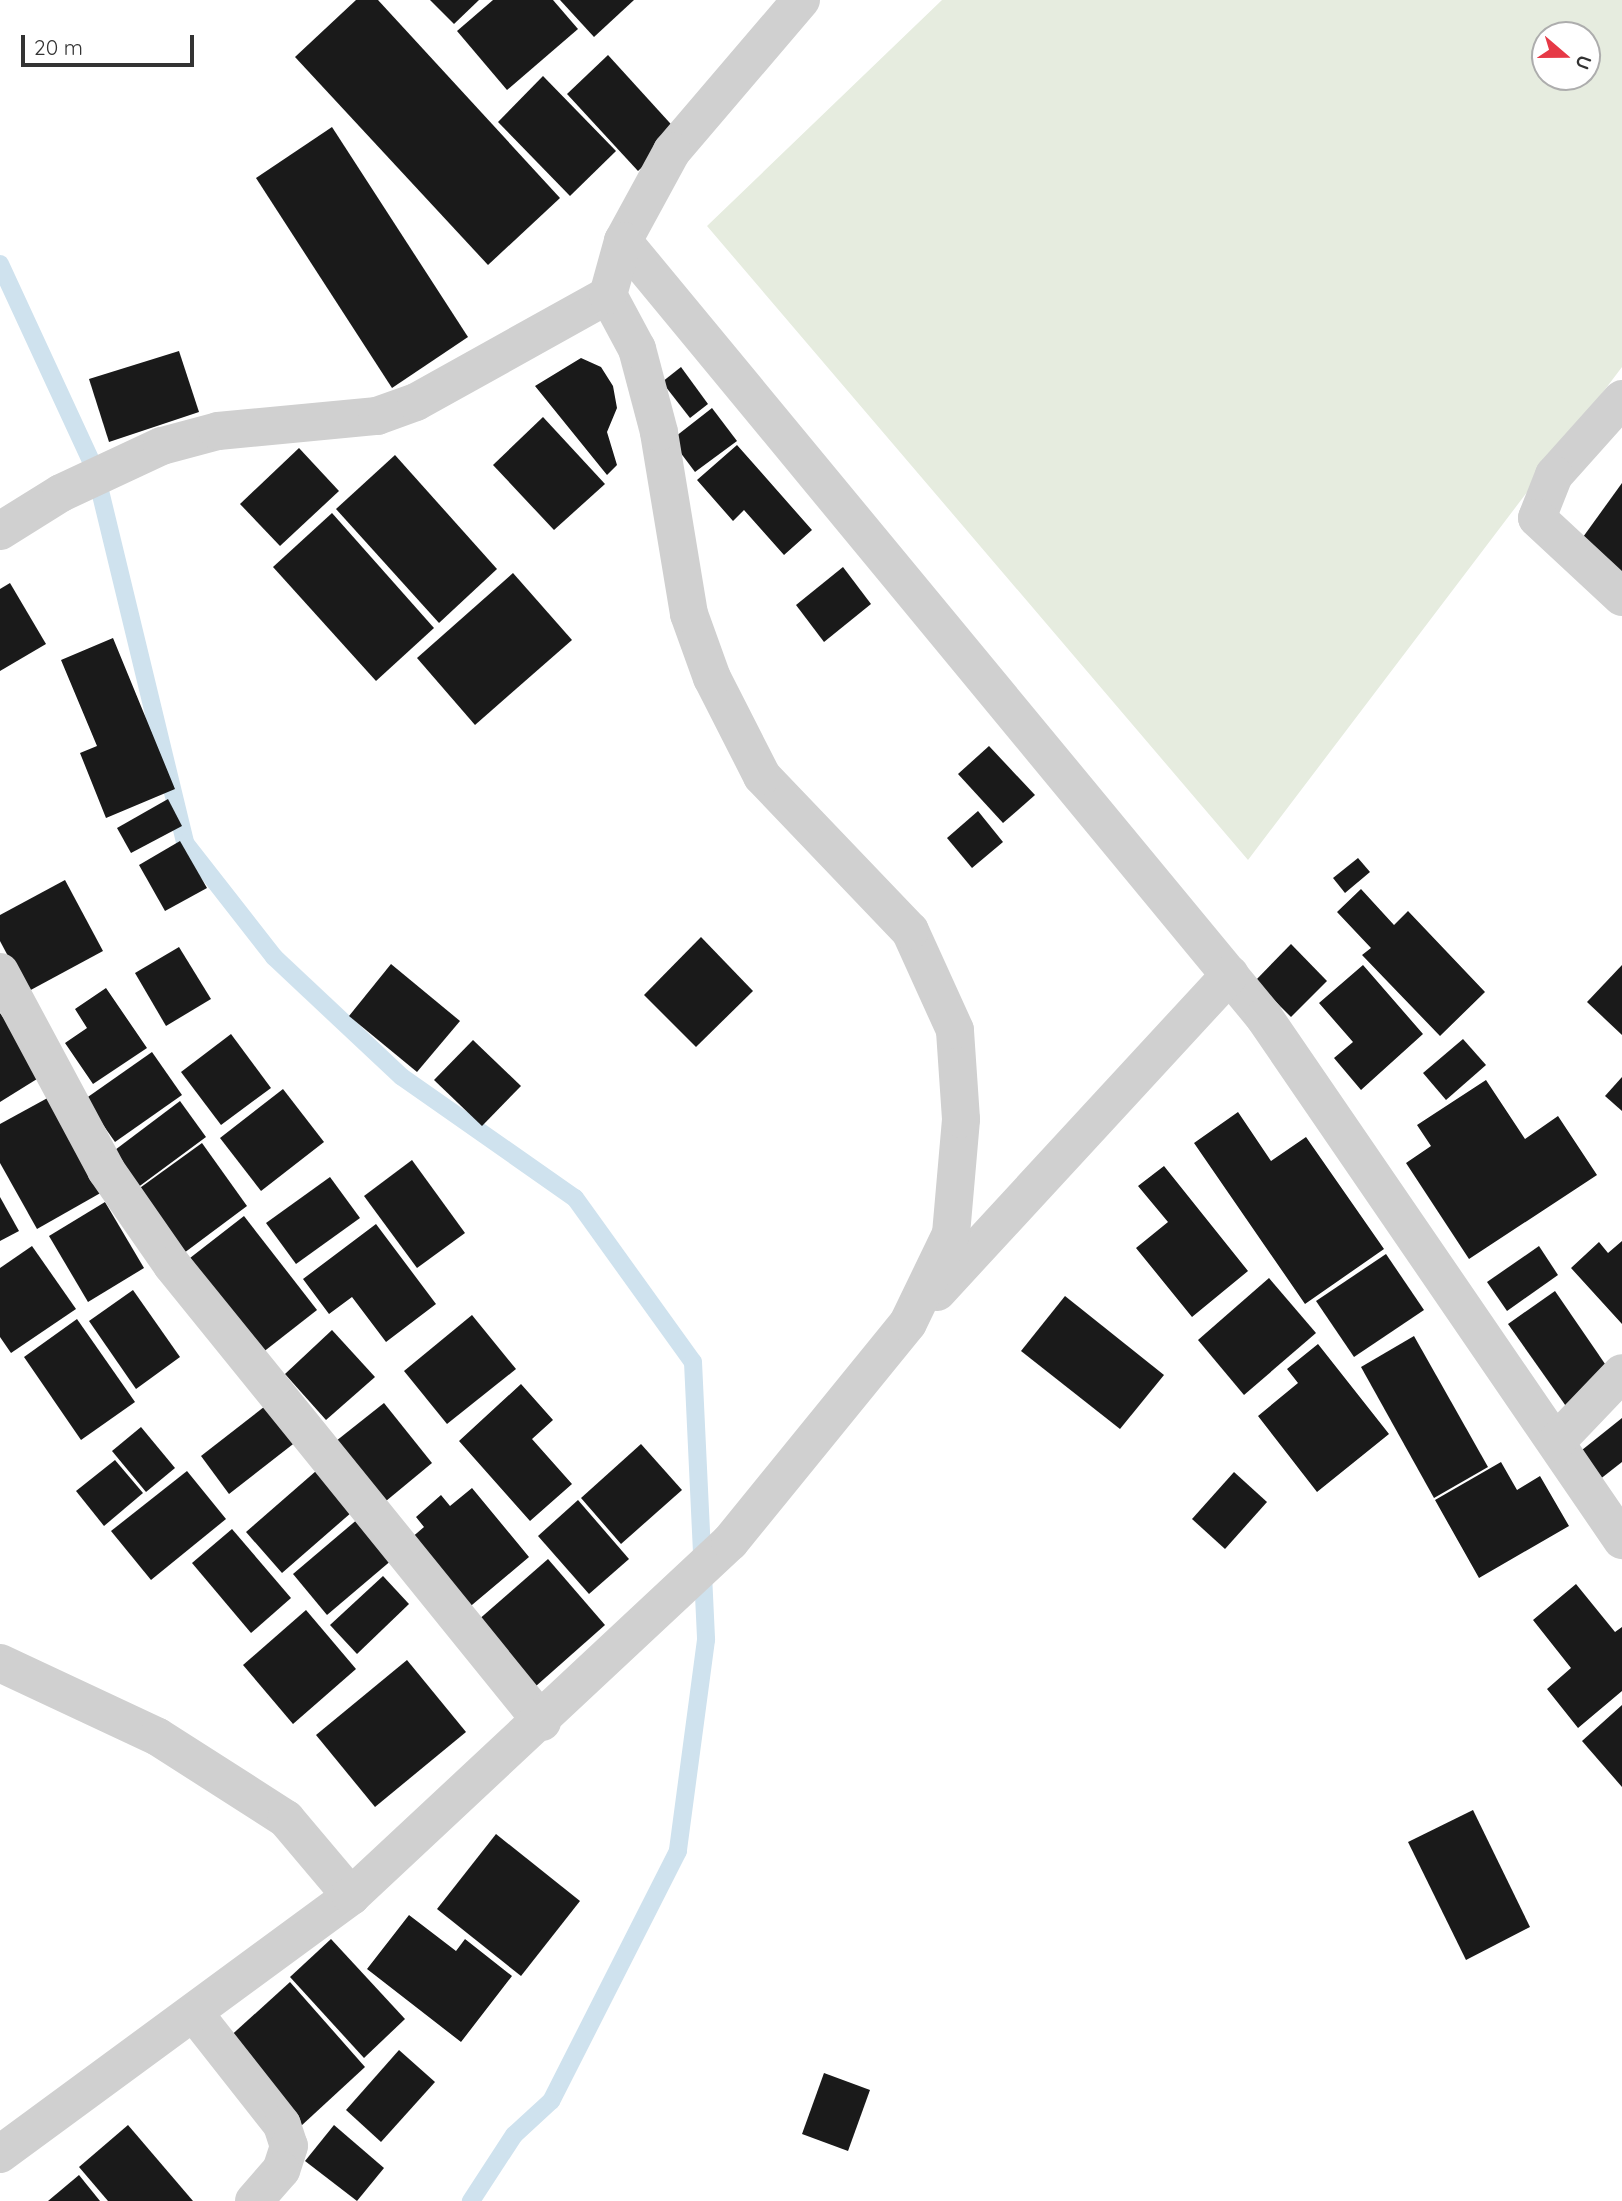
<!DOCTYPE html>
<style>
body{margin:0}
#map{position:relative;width:1622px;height:2201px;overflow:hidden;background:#fff;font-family:Quicksand,sans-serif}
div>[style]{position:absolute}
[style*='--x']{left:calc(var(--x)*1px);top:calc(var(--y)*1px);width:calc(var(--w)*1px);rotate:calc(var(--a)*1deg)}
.green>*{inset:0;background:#e6ecdf}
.stream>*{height:18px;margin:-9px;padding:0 9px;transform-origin:9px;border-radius:9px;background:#cfe2ee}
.building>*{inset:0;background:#1a1a1a}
.minor>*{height:38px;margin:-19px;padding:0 19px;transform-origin:19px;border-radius:19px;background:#d0d0d0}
span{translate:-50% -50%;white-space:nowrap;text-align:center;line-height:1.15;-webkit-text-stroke:7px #fff;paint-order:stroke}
.north{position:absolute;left:1531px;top:21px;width:70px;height:70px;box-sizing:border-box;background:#fff;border:2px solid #adadad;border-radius:50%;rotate:110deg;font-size:19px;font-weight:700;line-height:28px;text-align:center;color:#333}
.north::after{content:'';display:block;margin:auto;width:24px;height:32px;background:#e63946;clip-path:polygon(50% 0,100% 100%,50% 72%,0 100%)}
.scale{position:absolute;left:21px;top:35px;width:173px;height:32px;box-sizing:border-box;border:4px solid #333;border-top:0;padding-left:9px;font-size:21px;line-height:24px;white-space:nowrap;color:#333;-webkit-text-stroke:5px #fff;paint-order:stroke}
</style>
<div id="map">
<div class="green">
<div style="clip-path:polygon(evenodd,942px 0,1622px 0,1622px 367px,1248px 860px,707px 226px,942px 0,1545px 35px,1587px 35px,1587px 77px,1545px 77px,1545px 35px)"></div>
</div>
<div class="stream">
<div style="--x:0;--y:264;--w:227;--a:65.2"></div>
<div style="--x:95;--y:470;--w:384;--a:76.4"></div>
<div style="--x:185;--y:843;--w:145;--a:52"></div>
<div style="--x:274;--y:957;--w:175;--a:43.2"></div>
<div style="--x:402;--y:1077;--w:211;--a:35"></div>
<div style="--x:575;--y:1198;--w:202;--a:54.3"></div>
<div style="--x:693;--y:1362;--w:278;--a:87.3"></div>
<div style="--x:706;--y:1640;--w:213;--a:97.6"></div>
<div style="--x:678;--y:1851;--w:280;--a:116.9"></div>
<div style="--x:551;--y:2101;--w:50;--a:137.4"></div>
<div style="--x:514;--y:2135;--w:79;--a:123.1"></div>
</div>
<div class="building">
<div style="clip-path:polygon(356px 0,378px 0,560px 198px,488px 265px,295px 57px)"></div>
<div style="clip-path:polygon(430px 0,479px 0,454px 24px)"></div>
<div style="clip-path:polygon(493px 0,553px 0,578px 29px,507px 90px,457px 31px)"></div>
<div style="clip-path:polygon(560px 0,634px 0,594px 37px)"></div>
<div style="clip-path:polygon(608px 55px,679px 133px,638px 171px,567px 94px)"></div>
<div style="clip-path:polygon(543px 76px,616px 151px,570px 196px,498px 122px)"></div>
<div style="clip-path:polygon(332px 127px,468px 337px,392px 388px,256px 178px)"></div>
<div style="clip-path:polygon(179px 351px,199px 412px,109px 442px,89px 379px)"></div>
<div style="clip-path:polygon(581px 358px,601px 367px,613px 386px,617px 408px,607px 432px,617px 465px,607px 475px,535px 386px)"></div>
<div style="clip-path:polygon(681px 367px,708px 404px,690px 418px,662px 382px)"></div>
<div style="clip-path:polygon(712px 408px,737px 441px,695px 472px,671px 440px)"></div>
<div style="clip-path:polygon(543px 417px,605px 484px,554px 530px,493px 465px)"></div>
<div style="clip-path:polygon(737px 445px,812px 530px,784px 555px,744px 510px,733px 521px,697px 480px)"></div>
<div style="clip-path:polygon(299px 448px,339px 491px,280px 546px,240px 504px)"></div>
<div style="clip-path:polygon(395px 455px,497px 569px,439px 623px,336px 509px)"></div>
<div style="clip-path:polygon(1622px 483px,1622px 577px,1578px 544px)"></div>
<div style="clip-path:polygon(332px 513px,434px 628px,376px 681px,273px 567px)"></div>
<div style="clip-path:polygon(843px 567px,871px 604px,824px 642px,796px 605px)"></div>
<div style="clip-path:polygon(513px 573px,572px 640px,475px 725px,417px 658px)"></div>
<div style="clip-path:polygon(10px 583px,46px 644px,0 671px,0 589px)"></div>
<div style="clip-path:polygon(113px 638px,175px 789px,106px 818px,80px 753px,97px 746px,61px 660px)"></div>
<div style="clip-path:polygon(989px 746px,1035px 795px,1003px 823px,958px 774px)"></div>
<div style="clip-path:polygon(168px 799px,182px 826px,131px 853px,117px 828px)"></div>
<div style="clip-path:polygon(978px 811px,1003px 842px,972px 868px,947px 838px)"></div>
<div style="clip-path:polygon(180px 841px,207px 888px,165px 911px,139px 865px)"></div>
<div style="clip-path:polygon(1358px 858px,1370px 872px,1345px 893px,1333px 878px)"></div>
<div style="clip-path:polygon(65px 880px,103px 951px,27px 992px,0 941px,0 915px)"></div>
<div style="clip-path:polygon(1361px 889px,1394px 925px,1408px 911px,1485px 992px,1440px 1036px,1362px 955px,1371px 948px,1337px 912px)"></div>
<div style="clip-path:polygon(701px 937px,753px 991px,696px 1047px,644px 995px)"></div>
<div style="clip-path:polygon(1291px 944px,1327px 981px,1291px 1017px,1255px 981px)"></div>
<div style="clip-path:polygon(179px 947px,211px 999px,166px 1026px,135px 973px)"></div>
<div style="clip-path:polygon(391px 964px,460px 1021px,417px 1072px,349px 1016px)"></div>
<div style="clip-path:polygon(1363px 965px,1423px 1034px,1361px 1090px,1334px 1058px,1353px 1042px,1319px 1003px)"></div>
<div style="clip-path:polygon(1622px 965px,1622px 1035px,1587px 1002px)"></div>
<div style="clip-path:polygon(106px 988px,147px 1048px,93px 1084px,65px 1043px,87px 1028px,75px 1009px)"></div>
<div style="clip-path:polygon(0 1013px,45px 1074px,0 1102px)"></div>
<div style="clip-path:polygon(231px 1034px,271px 1088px,221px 1125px,181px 1072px)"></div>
<div style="clip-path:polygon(1463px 1039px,1486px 1065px,1446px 1100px,1423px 1073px)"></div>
<div style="clip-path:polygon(473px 1040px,521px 1086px,482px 1126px,434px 1080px)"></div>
<div style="clip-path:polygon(152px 1052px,182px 1095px,115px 1142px,85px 1099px)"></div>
<div style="clip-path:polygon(1622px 1077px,1622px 1111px,1605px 1096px)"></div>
<div style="clip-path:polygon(1486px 1080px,1525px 1139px,1558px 1116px,1597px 1175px,1469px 1259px,1406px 1163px,1431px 1146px,1417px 1125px)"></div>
<div style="clip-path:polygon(283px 1089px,324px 1142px,261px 1191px,220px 1138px)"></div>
<div style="clip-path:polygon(53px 1095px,104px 1191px,37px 1229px,0 1163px,0 1124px)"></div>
<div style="clip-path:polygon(180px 1101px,206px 1137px,137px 1188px,111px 1153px)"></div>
<div style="clip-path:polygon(1238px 1112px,1271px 1161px,1306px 1137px,1384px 1249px,1305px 1304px,1194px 1143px)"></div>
<div style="clip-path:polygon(202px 1143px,247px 1206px,184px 1253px,137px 1190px)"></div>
<div style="clip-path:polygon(412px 1160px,465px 1233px,417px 1268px,364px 1196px)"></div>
<div style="clip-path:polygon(1164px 1166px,1248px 1271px,1192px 1317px,1136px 1248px,1168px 1222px,1138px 1186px)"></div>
<div style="clip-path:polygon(330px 1177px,360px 1218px,296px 1264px,266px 1223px)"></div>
<div style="clip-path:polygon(0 1197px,19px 1231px,0 1241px)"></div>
<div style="clip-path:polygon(105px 1202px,144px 1268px,88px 1302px,49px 1236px)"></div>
<div style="clip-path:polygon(244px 1216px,317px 1310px,262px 1353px,190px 1258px)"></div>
<div style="clip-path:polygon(376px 1224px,436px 1304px,386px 1342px,352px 1297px,329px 1314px,303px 1279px)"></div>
<div style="clip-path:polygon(1622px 1241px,1622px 1324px,1571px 1268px,1599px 1242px,1608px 1253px)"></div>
<div style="clip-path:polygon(32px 1246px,76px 1309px,11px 1353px,0 1337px,0 1268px)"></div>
<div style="clip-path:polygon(1539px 1246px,1558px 1275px,1507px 1311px,1487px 1282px)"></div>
<div style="clip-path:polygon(1386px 1254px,1424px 1310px,1354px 1357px,1316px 1301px)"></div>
<div style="clip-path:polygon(1269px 1278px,1316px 1333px,1244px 1395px,1198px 1340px)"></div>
<div style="clip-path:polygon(133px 1290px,180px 1357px,136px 1389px,89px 1321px)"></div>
<div style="clip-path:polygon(1555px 1291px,1614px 1377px,1568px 1409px,1508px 1324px)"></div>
<div style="clip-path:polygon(1065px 1296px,1164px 1375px,1120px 1429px,1021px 1351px)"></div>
<div style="clip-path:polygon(472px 1315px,516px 1369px,447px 1424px,404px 1371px)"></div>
<div style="clip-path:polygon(77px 1319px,135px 1402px,81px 1440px,24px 1357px)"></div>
<div style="clip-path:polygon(332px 1330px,375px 1377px,326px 1420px,285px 1374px)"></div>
<div style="clip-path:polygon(1414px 1336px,1488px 1467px,1434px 1498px,1361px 1367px)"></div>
<div style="clip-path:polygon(1318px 1344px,1389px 1434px,1317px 1492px,1258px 1416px,1298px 1383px,1287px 1369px)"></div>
<div style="clip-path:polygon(521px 1384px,553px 1420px,532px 1439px,572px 1484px,530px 1521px,459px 1441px)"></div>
<div style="clip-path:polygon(269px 1403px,297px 1441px,229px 1494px,201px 1456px)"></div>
<div style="clip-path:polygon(384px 1403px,432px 1463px,380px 1506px,331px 1445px)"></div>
<div style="clip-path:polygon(1622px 1418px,1622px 1462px,1599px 1480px,1577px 1454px)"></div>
<div style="clip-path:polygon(141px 1427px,175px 1468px,146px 1492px,112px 1451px)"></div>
<div style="clip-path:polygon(641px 1444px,682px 1490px,621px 1544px,581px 1498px)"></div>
<div style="clip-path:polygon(115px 1460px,143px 1493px,104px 1526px,76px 1491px)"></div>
<div style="clip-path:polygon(1501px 1462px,1517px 1490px,1540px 1476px,1569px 1526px,1479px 1578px,1435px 1500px)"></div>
<div style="clip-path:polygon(187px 1471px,226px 1519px,151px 1580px,111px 1531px)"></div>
<div style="clip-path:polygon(316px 1471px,352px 1512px,282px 1573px,246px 1532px)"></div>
<div style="clip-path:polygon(1234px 1472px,1267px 1502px,1225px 1549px,1192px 1519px)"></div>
<div style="clip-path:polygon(472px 1488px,529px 1557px,460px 1615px,403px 1545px,424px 1527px,416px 1517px,441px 1495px,450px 1506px)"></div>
<div style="clip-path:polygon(578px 1500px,629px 1559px,589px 1594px,538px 1536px)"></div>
<div style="clip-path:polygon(359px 1518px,393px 1559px,327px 1615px,293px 1574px)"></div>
<div style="clip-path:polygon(232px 1529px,291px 1598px,251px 1633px,192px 1563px)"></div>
<div style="clip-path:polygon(548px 1559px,605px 1625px,527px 1694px,469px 1628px)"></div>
<div style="clip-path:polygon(383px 1576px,409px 1604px,357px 1654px,330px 1625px)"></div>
<div style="clip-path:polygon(1576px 1584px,1615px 1632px,1622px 1627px,1622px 1691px,1578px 1728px,1547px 1689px,1571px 1668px,1533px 1620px)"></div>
<div style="clip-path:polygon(306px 1610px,356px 1669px,293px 1724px,243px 1665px)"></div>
<div style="clip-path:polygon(407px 1660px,466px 1732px,375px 1807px,316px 1735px)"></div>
<div style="clip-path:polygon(1622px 1705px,1622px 1787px,1582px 1741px)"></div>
<div style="clip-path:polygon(1473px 1810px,1530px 1927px,1466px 1960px,1408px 1842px)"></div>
<div style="clip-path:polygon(496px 1834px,580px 1901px,521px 1976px,437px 1909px)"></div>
<div style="clip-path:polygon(409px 1915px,456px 1951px,465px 1939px,512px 1976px,461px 2042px,367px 1969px)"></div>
<div style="clip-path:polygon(331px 1939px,405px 2019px,364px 2058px,290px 1977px)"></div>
<div style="clip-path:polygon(290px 1982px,365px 2067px,301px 2126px,226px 2040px)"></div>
<div style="clip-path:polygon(399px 2050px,435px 2082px,381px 2142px,346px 2110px)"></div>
<div style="clip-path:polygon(824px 2073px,870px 2090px,848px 2151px,802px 2134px)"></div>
<div style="clip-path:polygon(128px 2125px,193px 2201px,108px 2201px,79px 2167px)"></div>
<div style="clip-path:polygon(334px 2125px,384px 2168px,357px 2201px,305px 2161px)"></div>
<div style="clip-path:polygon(79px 2175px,100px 2201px,48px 2201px)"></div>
</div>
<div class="minor">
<div style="--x:801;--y:0;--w:199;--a:130.5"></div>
<div style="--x:672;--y:151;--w:102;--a:118.6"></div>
<div style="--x:623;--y:241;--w:1007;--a:50.44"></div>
<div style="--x:1264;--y:1017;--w:634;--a:55.61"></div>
<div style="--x:1622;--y:399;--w:102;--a:131.8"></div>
<div style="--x:1554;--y:475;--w:46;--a:111.6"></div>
<div style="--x:1537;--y:518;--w:116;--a:42.9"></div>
<div style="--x:0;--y:531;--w:72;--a:-31.9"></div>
<div style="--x:61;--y:493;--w:111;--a:-25"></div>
<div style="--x:162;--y:446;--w:58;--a:-15"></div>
<div style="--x:218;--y:431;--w:160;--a:-5.4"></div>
<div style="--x:377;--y:416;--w:41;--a:-19.7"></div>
<div style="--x:416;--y:402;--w:220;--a:-29.1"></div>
<div style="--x:0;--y:972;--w:225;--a:61.8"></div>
<div style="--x:106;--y:1170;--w:116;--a:55.2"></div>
<div style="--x:172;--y:1265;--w:588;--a:51.01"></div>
<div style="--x:937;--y:1292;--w:432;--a:-47.3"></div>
<div style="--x:1556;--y:1442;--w:95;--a:-46.3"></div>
<div style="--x:0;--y:1663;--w:174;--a:25.1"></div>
<div style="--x:158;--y:1737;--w:152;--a:32.6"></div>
<div style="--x:286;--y:1819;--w:101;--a:49.8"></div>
<div style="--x:194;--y:2013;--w:142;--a:51.8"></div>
<div style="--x:282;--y:2125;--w:22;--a:72"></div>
<div style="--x:289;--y:2146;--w:25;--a:108"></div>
<div style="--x:281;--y:2170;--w:41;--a:131.1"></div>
<div style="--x:0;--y:2154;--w:436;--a:-36.3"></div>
<div style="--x:351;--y:1896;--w:519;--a:-43.05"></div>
<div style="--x:730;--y:1542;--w:282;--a:-50.9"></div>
<div style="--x:908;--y:1323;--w:99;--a:-64.2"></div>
<div style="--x:951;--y:1234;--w:115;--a:-85"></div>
<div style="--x:961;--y:1119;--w:89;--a:-93.9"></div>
<div style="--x:955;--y:1030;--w:109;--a:-114.4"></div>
<div style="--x:910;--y:931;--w:214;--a:-133.7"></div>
<div style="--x:762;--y:776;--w:110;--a:-117"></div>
<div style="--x:712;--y:678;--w:68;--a:-109.8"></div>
<div style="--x:689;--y:614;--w:184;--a:-99.4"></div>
<div style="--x:659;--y:432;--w:86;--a:-104.8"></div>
<div style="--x:637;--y:349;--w:61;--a:-118.2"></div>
<div style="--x:608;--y:295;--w:56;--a:-74.5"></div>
</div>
<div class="north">U</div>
<div class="scale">20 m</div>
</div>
